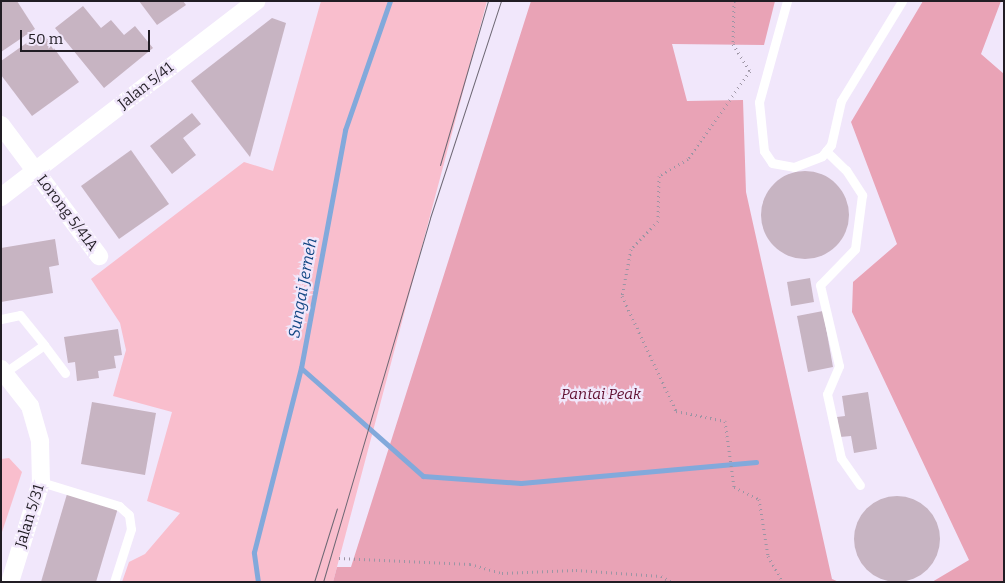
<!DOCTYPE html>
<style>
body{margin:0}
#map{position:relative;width:1005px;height:583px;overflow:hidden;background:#f1e7fb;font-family:Bitter,serif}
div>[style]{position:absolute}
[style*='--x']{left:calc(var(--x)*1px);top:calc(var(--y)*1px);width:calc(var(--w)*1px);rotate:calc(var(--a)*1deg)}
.green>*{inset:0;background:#f9becd}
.forest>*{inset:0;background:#e9a3b6}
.stream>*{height:5px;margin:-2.5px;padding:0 2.5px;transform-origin:2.5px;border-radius:2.5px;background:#82a9db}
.building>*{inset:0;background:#c7b4c2}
.round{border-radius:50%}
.path>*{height:3px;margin-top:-1.5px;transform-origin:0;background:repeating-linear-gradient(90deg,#9d95a4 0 1px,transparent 0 5px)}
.lane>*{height:9px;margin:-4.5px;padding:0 4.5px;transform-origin:4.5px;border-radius:4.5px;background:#fff}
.street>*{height:18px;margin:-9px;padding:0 9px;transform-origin:9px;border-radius:9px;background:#fff}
.tram>*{height:1px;margin:-0.5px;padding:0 0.5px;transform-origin:0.5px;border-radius:0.5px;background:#6e6874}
span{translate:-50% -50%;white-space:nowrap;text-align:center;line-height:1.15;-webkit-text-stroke:4.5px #f1e7fb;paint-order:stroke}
.street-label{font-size:15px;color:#211d24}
.park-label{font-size:15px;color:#601031;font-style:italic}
.water-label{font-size:16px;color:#104582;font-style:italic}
.frame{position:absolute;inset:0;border:2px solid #211d24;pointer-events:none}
.scale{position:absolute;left:20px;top:30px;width:130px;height:22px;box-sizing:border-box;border:2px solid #211d24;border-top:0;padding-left:6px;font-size:15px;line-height:18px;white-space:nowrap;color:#211d24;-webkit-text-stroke:4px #f1e7fb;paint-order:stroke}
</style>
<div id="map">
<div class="green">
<div style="clip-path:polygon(321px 1px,487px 1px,333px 582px,122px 582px,129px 562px,145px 554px,180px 513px,147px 501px,172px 412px,113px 396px,126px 350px,120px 323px,91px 279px,244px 162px,273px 171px)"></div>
<div style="clip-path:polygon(9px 458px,22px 472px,1px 535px,1px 459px)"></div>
</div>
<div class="forest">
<div style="clip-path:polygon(531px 1px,775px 1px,764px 45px,672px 44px,687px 101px,743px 100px,746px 192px,832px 579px,839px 582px,333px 582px,337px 567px,351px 567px)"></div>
<div style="clip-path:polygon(923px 1px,1001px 1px,981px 54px,1004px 74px,1004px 582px,932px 582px,969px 560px,852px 312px,853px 282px,897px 244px,851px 122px)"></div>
</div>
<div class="stream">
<div style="--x:301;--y:368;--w:163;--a:41.5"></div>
<div style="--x:423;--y:476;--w:98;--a:4.1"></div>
<div style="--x:521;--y:483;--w:236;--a:-5.1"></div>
<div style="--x:258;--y:582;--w:30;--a:-98"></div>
<div style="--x:254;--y:552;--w:190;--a:-75.7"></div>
<div style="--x:301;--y:368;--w:242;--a:-79.5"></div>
<div style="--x:345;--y:130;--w:137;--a:-70.8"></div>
</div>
<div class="building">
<div style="clip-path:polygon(1px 1px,17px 1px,35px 29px,1px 52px)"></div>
<div style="clip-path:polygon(139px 1px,183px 1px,186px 5px,157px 25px)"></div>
<div style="clip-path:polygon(83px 6px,101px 28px,111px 20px,124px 35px,135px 26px,153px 48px,104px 88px,55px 28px)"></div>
<div style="clip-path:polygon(272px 18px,286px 23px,250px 157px,191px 81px)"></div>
<div style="clip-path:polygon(42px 32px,79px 82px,32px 116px,1px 75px,1px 61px)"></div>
<div style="clip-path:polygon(192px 113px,201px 124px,183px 138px,196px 155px,172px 174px,150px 146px)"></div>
<div style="clip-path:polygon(131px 150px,169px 204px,119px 239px,81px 186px)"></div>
<div class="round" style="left:761px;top:171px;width:88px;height:88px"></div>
<div style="clip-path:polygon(55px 239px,59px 265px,49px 267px,53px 293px,1px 302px,1px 248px)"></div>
<div style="clip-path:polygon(810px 278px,814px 302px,791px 306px,787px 282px)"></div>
<div style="clip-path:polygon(823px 311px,833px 367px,808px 372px,797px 316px)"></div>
<div style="clip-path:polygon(118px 329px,122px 355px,114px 356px,116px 368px,98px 371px,99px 378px,77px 381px,75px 362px,68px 363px,64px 337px)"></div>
<div style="clip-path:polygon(868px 392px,877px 449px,854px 453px,851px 436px,840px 437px,837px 417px,845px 416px,842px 396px)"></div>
<div style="clip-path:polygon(92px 402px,156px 413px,145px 475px,81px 464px)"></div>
<div style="clip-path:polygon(67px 494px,118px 508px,96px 582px,41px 582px)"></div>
<div class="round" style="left:854px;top:496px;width:86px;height:86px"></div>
</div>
<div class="path">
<div style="--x:734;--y:1;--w:43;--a:91.3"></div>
<div style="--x:733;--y:44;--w:32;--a:58"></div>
<div style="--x:750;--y:71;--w:108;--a:125.2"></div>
<div style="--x:688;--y:159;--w:34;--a:150"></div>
<div style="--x:659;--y:176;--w:45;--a:91.3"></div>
<div style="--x:658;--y:221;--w:39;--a:134"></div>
<div style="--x:631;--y:249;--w:48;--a:100.8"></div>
<div style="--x:622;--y:296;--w:127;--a:64.8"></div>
<div style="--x:676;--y:411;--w:50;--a:11.5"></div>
<div style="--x:725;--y:421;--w:67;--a:82.2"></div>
<div style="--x:734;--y:487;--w:28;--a:26"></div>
<div style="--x:759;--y:499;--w:58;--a:81"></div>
<div style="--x:768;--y:556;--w:30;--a:60"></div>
<div style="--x:339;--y:558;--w:131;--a:2.6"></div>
<div style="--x:470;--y:564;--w:33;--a:16"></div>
<div style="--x:502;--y:573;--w:74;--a:-2.3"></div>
<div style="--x:576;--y:570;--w:85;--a:4"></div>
<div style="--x:661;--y:576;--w:13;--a:29"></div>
</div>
<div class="lane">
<div style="--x:787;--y:1;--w:105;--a:105.5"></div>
<div style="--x:759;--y:102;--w:49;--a:84.2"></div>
<div style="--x:764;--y:151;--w:14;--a:56"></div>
<div style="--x:772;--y:163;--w:22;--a:10"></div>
<div style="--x:794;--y:167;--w:30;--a:-21"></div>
<div style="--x:822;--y:156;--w:14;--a:-51"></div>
<div style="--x:831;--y:145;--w:45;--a:-77.2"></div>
<div style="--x:841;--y:101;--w:117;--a:-58.6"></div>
<div style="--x:826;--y:151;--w:28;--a:44"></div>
<div style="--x:846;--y:170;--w:30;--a:57"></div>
<div style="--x:862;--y:195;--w:54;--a:97.4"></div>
<div style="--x:855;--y:249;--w:50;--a:134.2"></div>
<div style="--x:820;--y:285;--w:83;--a:76.8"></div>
<div style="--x:839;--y:366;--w:30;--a:113"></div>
<div style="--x:827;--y:394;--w:66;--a:77.7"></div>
<div style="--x:841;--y:458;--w:33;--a:55"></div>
<div style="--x:1;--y:319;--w:19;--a:-12"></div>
<div style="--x:20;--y:315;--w:38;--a:51"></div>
<div style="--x:44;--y:345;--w:49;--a:145"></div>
<div style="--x:44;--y:345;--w:35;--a:53"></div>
<div style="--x:41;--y:482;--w:82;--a:17.1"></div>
<div style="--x:119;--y:506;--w:13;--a:42"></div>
<div style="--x:129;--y:515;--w:14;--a:82"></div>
<div style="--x:131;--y:529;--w:56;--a:107.8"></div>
</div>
<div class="street">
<div style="--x:1;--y:125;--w:164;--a:53.2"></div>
<div style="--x:1;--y:197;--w:322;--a:-37.5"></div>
<div style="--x:1;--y:369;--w:47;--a:51.9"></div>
<div style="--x:30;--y:406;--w:37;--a:74"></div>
<div style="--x:40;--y:442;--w:40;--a:88.6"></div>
<div style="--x:41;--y:482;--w:105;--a:107.2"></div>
</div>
<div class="tram">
<div style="--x:440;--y:165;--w:171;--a:-73.7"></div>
<div style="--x:314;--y:582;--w:77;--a:-72.7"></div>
<div style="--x:323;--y:582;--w:379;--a:-73.6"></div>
<div style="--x:430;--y:218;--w:228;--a:-71.9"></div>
</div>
<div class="street-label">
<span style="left:146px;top:86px;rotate:-38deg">Jalan 5/41</span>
<span style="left:67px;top:213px;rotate:53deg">Lorong 5/41A</span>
<span style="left:30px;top:516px;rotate:-73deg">Jalan 5/31</span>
</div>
<div class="park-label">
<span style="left:601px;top:395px">Pantai Peak</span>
</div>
<div class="water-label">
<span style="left:303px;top:288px;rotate:-80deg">Sungai Jerneh</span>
</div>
<div class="frame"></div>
<div class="scale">50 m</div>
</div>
